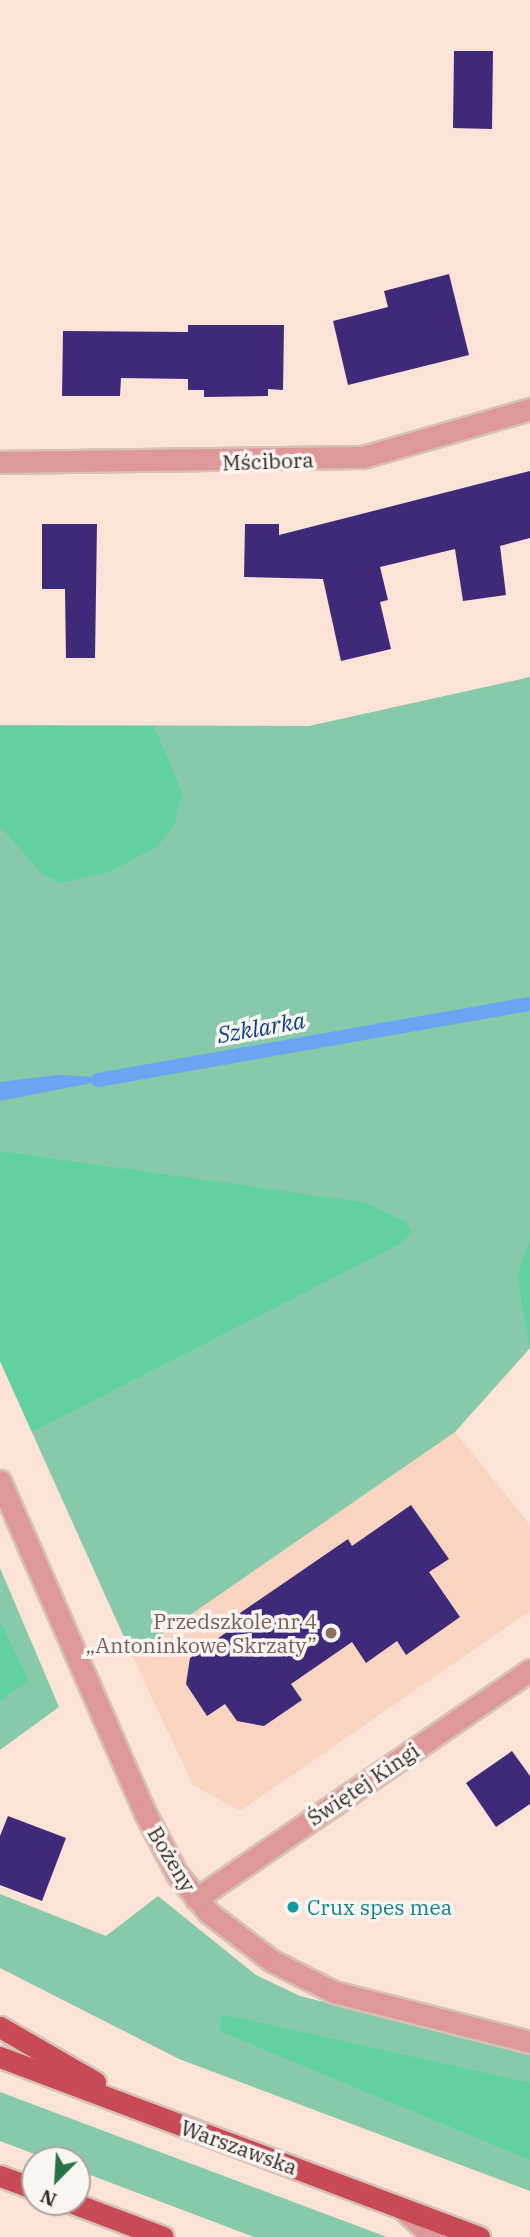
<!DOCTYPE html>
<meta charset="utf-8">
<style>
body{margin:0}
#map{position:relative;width:530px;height:2237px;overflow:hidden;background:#fbe3d7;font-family:"IBM Plex Serif",serif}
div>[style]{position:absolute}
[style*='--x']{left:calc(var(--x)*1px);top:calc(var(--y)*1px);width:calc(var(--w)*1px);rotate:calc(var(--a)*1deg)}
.built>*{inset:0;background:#f8d4c1}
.green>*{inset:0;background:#87caa9}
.forest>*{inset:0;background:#61d29f}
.water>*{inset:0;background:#6da4f1}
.stream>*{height:14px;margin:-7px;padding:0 7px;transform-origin:7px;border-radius:7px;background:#6da4f1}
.building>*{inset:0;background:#3f2a79}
.roads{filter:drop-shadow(2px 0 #d7c1b6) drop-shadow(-2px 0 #d7c1b6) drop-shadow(0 2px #d7c1b6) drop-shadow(0 -2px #d7c1b6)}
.minor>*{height:21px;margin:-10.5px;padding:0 10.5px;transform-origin:10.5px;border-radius:10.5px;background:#de9899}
.major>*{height:21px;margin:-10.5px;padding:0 10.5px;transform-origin:10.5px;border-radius:10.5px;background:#c84a56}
.dots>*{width:19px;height:19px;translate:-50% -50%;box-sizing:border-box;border:4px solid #fbf5f2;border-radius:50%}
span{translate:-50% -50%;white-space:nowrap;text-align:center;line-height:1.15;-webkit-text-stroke:7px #fbf5f2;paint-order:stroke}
.street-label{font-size:21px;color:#332822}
.education-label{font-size:21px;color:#785e54}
.right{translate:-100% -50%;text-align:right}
.culture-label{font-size:21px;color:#0d838f}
.left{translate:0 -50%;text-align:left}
.water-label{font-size:23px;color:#0d4186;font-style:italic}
.north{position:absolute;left:21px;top:2146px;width:70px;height:70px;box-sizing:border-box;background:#fbf5f2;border:2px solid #aba39f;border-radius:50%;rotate:204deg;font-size:19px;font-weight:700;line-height:28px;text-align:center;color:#332822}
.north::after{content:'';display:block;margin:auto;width:24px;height:32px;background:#257445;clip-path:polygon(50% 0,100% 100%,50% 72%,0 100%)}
</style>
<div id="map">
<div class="built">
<div style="clip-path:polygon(455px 1432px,530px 1525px,530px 1611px,240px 1811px,193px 1785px,132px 1655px)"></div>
</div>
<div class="green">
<div style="clip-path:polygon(530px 677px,530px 1348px,455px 1432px,132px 1655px,0 1361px,0 725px,309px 726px)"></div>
<div style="clip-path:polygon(0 1568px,59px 1707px,0 1750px)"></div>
<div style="clip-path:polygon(0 1894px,106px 1936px,158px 1896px,256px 1975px,300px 1996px,530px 2054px,530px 2191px,179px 2059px,0 1968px)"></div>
<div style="clip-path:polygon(0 2092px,387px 2237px,254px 2237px,77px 2170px,77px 2160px,50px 2160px,0 2141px)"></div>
</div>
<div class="forest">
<div style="clip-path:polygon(0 726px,154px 726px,182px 792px,175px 823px,158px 846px,112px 871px,61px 883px,43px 875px,0 826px)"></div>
<div style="clip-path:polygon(0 1151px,366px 1203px,404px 1221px,412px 1232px,398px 1245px,32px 1432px,0 1361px)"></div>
<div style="clip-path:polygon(530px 1241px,530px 1348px,517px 1276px)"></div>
<div style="clip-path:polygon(0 1621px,29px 1681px,0 1701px)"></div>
<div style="clip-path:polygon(227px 2015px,530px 2083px,530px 2160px,219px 2031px,221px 2017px)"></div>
</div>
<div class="water">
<div style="clip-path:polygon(57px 1075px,117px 1078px,0 1101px,0 1082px)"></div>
</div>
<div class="stream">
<div style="--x:98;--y:1080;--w:439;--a:-10"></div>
</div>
<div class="building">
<div style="clip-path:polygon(454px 51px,493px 51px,492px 129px,453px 128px)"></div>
<div style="clip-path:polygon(449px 274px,469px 355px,348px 385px,333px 321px,388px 307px,384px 291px)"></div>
<div style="clip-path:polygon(188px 325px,284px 325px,283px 390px,268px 389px,268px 396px,204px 397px,204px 390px,188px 390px,188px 379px,121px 378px,120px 396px,62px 396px,63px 331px,188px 332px)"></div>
<div style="clip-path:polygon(530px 471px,530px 538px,500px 546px,506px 595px,463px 601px,455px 549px,380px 567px,388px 600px,380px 602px,391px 649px,341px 661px,323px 579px,244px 577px,245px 524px,279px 524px,279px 535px)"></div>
<div style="clip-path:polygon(42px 524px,97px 524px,95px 658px,66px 658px,65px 589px,42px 589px)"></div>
<div style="clip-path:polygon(411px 1505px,449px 1559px,429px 1572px,460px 1617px,406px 1655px,397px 1641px,366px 1663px,352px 1642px,291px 1684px,302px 1700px,264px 1726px,237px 1721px,225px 1704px,207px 1716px,186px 1684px,190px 1658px,244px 1620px,240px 1613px,348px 1539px,352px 1546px)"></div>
<div style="clip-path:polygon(512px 1751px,530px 1776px,530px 1804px,496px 1827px,466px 1783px)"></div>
<div style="clip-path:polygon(8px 1816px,66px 1838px,42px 1901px,0 1885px,0 1836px)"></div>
</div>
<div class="roads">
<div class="minor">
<div style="--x:0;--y:462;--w:363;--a:-0.8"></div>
<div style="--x:363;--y:457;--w:174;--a:-16"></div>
<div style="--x:0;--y:1481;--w:362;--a:66.4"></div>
<div style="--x:145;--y:1813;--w:69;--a:62.3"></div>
<div style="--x:177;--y:1874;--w:50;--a:50.6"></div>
<div style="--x:209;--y:1913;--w:79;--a:37.3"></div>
<div style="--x:272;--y:1961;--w:69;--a:26.6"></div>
<div style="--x:334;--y:1992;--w:202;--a:14.3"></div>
<div style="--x:196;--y:1899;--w:405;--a:-34.4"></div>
<div style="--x:403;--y:2209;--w:41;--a:43"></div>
</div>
<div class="major">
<div style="--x:0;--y:2027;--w:110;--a:30.1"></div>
<div style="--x:0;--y:2057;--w:512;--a:20.6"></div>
<div style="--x:0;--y:2176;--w:37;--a:20"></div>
<div style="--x:70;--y:2202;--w:99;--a:20.6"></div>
</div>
</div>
<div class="dots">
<div style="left:331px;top:1633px;background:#8d6e63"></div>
<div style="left:293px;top:1907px;background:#0f9aa8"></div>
</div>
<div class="street-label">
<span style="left:268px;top:461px;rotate:-2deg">Mścibora</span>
<span style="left:363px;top:1784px;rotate:-34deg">Świętej Kingi</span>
<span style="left:172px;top:1859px;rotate:59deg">Bożeny</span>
<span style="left:239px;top:2147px;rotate:20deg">Warszawska</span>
</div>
<div class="education-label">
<span class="right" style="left:317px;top:1633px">Przedszkole nr 4<br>„Antoninkowe Skrzaty”</span>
</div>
<div class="culture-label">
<span class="left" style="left:307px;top:1907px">Crux spes mea</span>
</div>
<div class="water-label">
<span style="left:261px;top:1027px;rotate:-10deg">Szklarka</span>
</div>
<div class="north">N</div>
</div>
